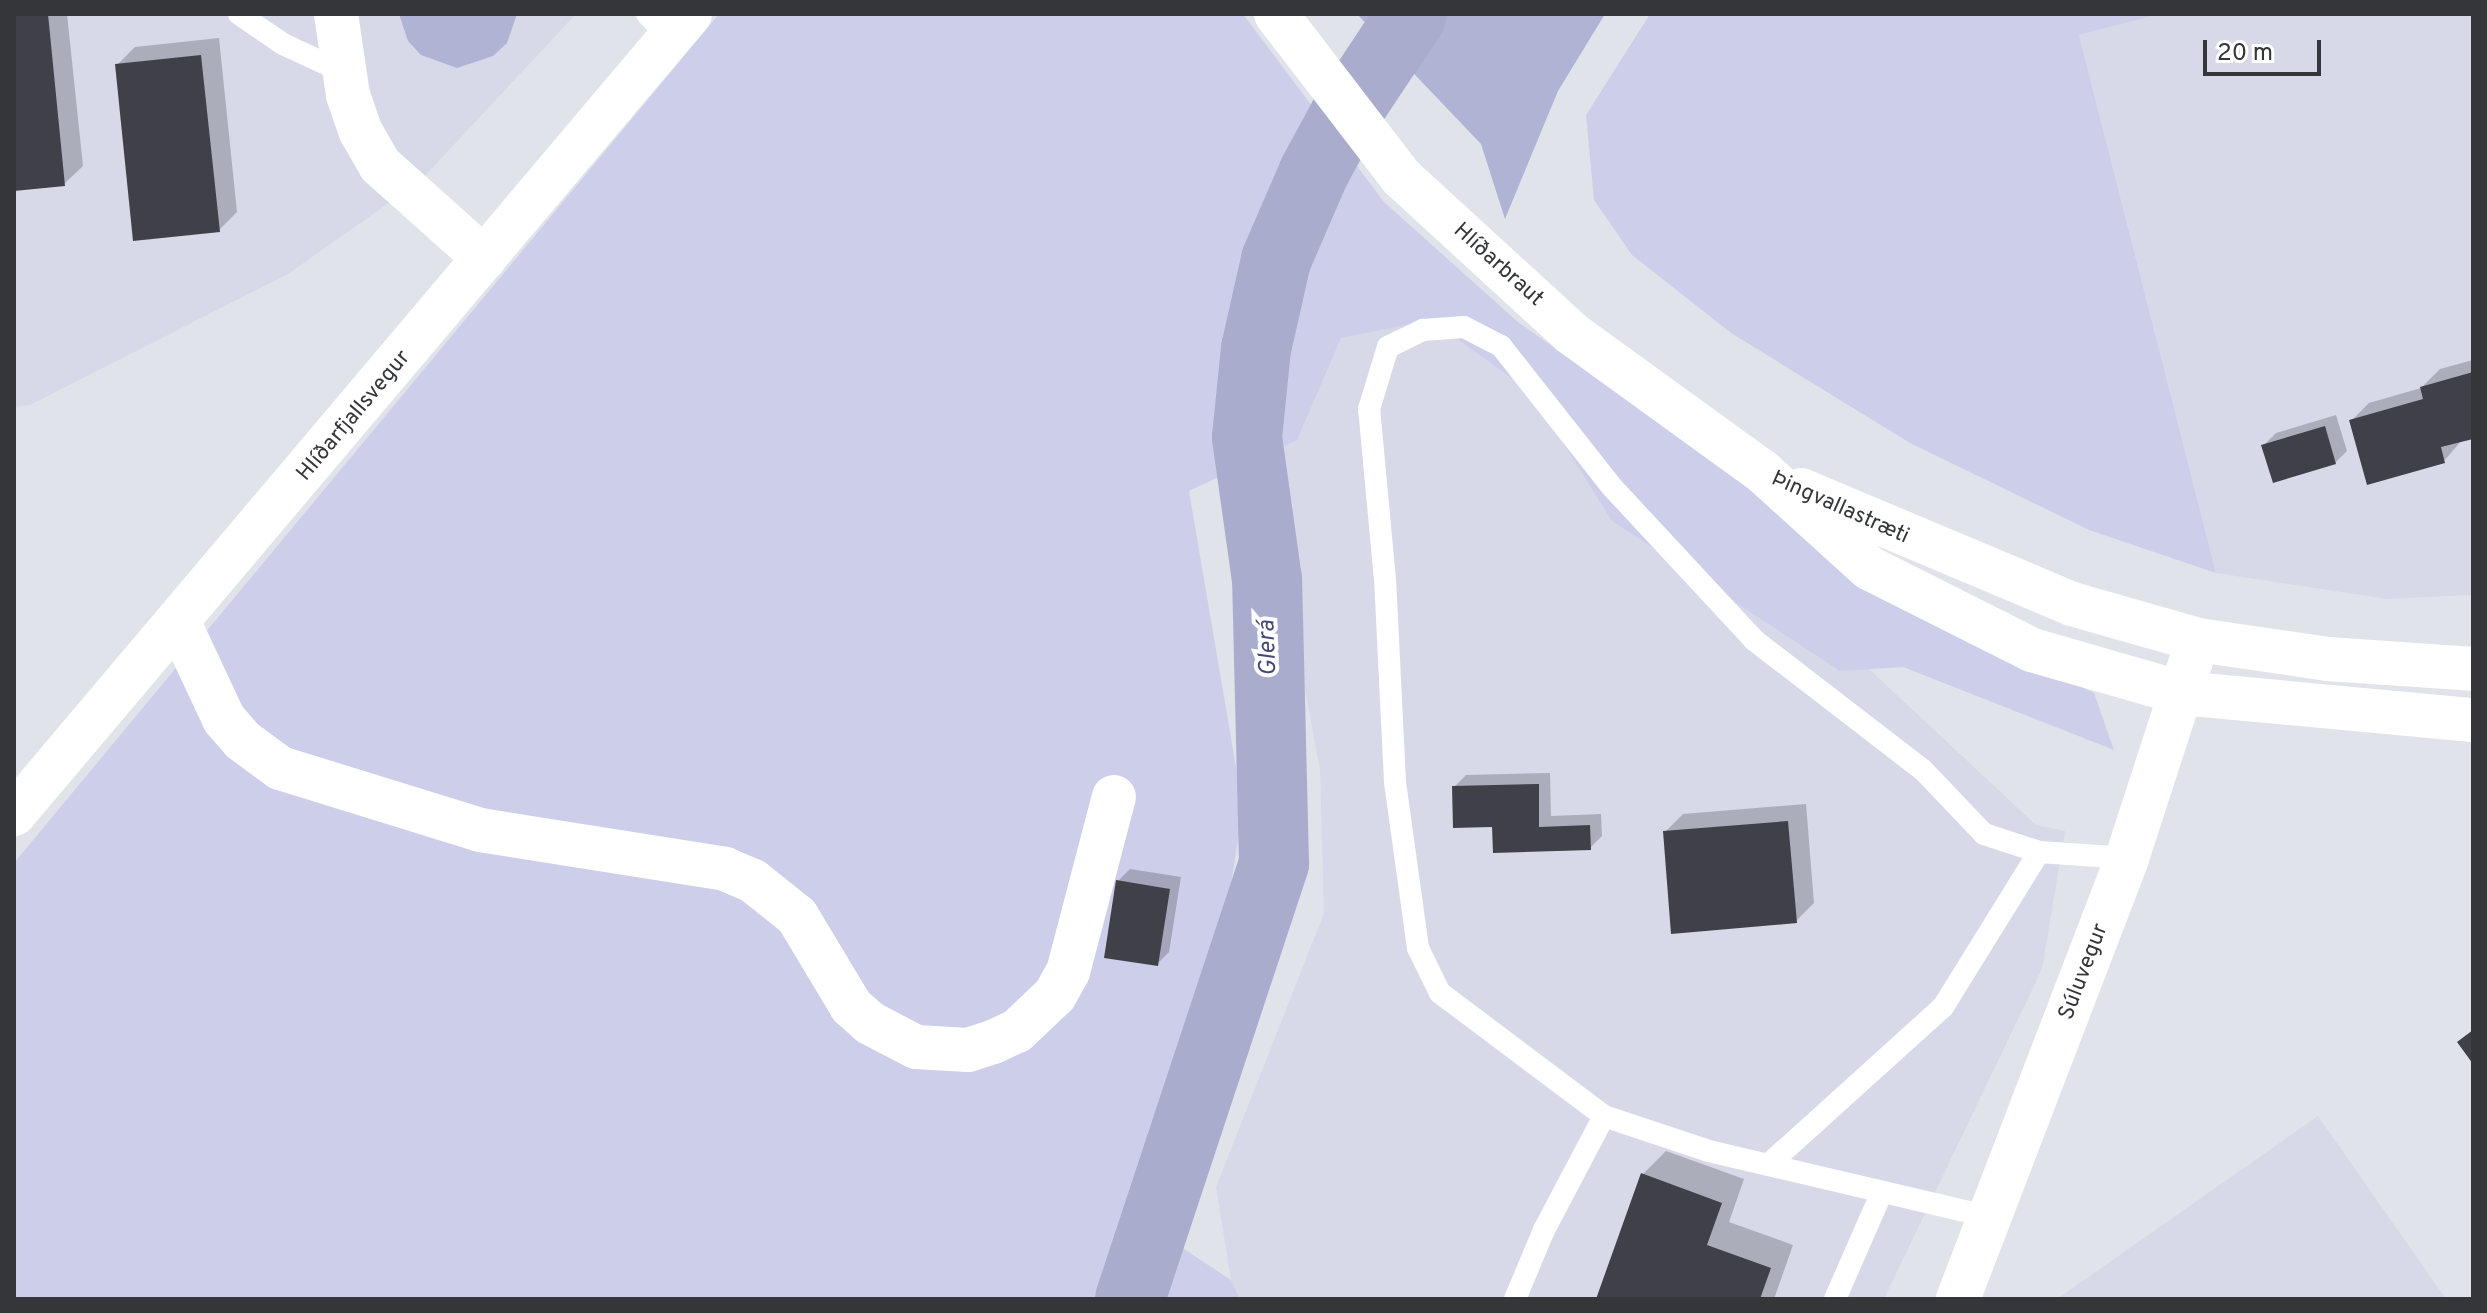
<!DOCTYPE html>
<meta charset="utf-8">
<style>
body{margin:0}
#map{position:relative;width:2487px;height:1313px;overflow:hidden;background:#e1e3eb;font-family:Overpass,sans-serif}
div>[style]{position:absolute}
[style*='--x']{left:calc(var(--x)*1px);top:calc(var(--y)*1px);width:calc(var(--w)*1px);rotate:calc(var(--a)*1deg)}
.built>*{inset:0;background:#d7d9e9}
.green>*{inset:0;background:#cdcfea}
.forest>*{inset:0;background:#afb3d4}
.shadow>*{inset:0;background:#0003}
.river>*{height:70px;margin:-35px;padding:0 35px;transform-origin:35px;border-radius:35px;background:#a9accd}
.building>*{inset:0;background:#404148}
.service>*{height:22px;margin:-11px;padding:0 11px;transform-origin:11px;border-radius:11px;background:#fff}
.minor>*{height:44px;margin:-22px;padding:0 22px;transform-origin:22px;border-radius:22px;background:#fff}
.tertiary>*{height:44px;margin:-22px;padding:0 22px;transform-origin:22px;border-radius:22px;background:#fff}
.secondary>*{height:44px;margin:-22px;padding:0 22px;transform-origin:22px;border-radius:22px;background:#fff}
span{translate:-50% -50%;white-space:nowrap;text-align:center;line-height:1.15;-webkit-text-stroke:8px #fff;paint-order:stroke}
.street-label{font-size:22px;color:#353639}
.water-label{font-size:24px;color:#454776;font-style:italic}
.frame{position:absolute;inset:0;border:16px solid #353639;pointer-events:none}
.scale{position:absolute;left:2203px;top:40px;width:118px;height:36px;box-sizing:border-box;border:4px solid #353639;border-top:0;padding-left:10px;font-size:24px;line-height:28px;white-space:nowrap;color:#353639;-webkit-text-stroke:6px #fff;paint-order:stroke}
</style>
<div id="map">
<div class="built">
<div style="clip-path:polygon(14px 14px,576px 14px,420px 181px,288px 274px,30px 405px,14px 407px)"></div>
<div style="clip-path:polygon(2160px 14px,2473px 14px,2473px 595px,2387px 599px,2216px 573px,2079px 35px)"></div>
<div style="clip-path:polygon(1421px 288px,1762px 569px,2036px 825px,2065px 831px,2042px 969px,1884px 1299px,1240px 1299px,1231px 1280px,1216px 1187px,1324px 913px,1320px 770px,1279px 550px,1278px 361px)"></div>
<div style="clip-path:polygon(2318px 1116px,2446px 1299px,2057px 1299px)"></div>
</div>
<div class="green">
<div style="clip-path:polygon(719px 14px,1243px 14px,1384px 202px,1518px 322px,1745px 482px,1843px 573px,2094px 693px,2114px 750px,1903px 667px,1840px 671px,1612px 521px,1531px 392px,1431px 320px,1341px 338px,1297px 440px,1189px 491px,1243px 808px,1215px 987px,1137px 1218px,1231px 1280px,1240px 1299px,14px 1299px,14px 863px)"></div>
<div style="clip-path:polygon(1650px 14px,2160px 14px,2079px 35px,2216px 573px,2089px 530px,1910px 443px,1731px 333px,1632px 255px,1594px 200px,1586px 115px)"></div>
</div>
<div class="forest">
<div style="clip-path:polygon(399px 14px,517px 14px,507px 43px,493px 56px,457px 68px,421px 55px,408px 41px)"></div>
<div style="clip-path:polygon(1357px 14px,1605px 14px,1558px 91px,1505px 219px,1481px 144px)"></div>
</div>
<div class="shadow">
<div style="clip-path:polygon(14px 14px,67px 14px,83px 166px,64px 184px,14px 189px)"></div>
<div style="clip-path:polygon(219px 38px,237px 212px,219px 230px,117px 65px,135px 47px)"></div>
<div style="clip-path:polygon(2473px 360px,2473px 437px,2462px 440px,2444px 461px,2351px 421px,2369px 403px,2421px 388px,2440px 369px)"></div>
<div style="clip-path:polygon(2336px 415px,2347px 451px,2335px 463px,2264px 445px,2276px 433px)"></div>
<div style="clip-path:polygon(1550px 773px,1551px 816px,1601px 814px,1602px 836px,1590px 848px,1494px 825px,1454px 787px,1466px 775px)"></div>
<div style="clip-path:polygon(1806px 804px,1814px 903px,1796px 921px,1665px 832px,1683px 814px)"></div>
<div style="clip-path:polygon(1130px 869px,1181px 877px,1169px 952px,1157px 964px,1118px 881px)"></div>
<div style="clip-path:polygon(1666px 1151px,1744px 1179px,1729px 1222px,1793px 1245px,1774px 1299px,1598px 1299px,1643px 1174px)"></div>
</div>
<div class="river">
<div style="--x:1130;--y:1299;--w:459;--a:-71.7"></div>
<div style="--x:1274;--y:863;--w:283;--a:-91.4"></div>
<div style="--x:1267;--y:580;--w:144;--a:-98"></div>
<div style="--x:1247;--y:437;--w:88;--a:-84.2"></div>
<div style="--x:1256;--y:349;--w:91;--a:-77.3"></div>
<div style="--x:1276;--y:260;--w:96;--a:-66.6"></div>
<div style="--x:1314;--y:172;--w:65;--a:-61.5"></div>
<div style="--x:1345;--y:115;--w:121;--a:-56.4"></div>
</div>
<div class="building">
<div style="clip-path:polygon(14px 14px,48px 14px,65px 186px,14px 191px)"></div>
<div style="clip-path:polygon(201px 55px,220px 232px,133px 241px,115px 64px)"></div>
<div style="clip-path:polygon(2473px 372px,2473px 439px,2441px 447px,2445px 463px,2367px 485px,2349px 420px,2423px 399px,2420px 387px)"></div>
<div style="clip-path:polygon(2325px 426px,2336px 464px,2273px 483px,2261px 445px)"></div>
<div style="clip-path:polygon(1539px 784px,1539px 827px,1590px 825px,1591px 850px,1493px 853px,1492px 827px,1453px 828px,1452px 786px)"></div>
<div style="clip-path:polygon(1788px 821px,1797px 923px,1671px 934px,1663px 831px)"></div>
<div style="clip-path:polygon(1116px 880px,1170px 889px,1158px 966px,1104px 958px)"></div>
<div style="clip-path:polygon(2473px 1030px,2473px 1064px,2457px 1042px)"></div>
<div style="clip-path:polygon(1641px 1173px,1722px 1203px,1707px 1245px,1771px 1268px,1760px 1299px,1596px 1299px)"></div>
</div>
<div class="service">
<div style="--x:239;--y:14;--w:53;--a:34.3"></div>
<div style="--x:283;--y:44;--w:66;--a:25"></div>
<div style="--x:647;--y:14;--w:33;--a:46"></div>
<div style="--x:1768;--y:1165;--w:236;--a:-42.1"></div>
<div style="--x:1943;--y:1007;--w:182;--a:-58.2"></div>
<div style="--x:1990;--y:1217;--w:289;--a:-166.8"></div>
<div style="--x:1709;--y:1151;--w:111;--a:-161.6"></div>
<div style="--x:1604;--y:1116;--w:205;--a:-143.1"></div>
<div style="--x:1440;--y:993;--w:50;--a:-116.1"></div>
<div style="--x:1418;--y:948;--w:168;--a:-97.9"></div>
<div style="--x:1395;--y:782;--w:202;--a:-92.8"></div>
<div style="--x:1385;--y:580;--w:172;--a:-95.3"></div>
<div style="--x:1369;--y:409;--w:65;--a:-73"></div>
<div style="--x:1388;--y:347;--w:39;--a:-26"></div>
<div style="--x:1423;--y:330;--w:41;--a:-4.2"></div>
<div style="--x:1464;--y:327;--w:42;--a:27.2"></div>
<div style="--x:1501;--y:346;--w:179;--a:51.8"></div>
<div style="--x:1612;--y:487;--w:209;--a:47.1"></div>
<div style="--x:1754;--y:640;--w:213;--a:37.6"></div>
<div style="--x:1923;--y:770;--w:88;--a:46.4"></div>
<div style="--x:1984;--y:834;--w:58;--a:18.1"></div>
<div style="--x:2039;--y:852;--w:88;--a:3.9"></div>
<div style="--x:1515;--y:1299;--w:75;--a:-67.2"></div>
<div style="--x:1544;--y:1230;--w:129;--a:-62.2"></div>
<div style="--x:1835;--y:1299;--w:117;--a:-66.3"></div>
</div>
<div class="minor">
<div style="--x:336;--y:14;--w:82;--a:81.6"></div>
<div style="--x:348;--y:95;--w:39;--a:71"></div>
<div style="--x:361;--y:132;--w:38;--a:60"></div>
<div style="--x:380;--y:165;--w:140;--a:41.8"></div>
<div style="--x:179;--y:623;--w:106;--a:64.9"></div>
<div style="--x:224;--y:719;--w:28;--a:49"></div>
<div style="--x:242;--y:740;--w:47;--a:36.4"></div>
<div style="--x:280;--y:768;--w:209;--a:17.2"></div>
<div style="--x:480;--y:830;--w:248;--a:9"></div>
<div style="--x:725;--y:869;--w:30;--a:23"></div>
<div style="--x:753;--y:881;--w:56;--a:38.5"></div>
<div style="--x:797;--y:916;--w:105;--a:59"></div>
<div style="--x:851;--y:1006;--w:25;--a:42"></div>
<div style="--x:870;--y:1023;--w:52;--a:27.6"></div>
<div style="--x:916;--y:1047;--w:52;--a:3.3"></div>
<div style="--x:968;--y:1050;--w:26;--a:-18"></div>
<div style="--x:993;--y:1042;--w:26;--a:-25"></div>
<div style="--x:1017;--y:1031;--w:52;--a:-43.5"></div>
<div style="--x:1055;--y:995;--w:26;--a:-61"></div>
<div style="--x:1068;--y:972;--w:181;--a:-75.3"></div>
</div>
<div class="tertiary">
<div style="--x:1958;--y:1299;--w:472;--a:-69"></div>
<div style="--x:2127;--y:858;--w:229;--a:-72"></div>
</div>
<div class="secondary">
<div style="--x:1276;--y:14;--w:205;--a:52.5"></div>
<div style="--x:1401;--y:177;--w:231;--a:42.5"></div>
<div style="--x:1571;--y:333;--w:237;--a:35.9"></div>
<div style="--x:1763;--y:472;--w:143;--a:42.2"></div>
<div style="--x:1869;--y:568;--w:182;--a:26.7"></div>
<div style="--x:2032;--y:650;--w:155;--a:16.1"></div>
<div style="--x:2181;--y:693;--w:293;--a:5.3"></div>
<div style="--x:1801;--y:490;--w:294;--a:22.8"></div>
<div style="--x:2072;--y:604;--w:131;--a:15.9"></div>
<div style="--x:2198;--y:640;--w:131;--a:8.3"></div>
<div style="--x:2328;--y:659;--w:145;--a:3.9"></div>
<div style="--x:14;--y:814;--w:1047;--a:-49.8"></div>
</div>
<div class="street-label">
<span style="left:1498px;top:265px;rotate:42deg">Hlíðarbraut</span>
<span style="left:354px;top:416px;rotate:-50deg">Hlíðarfjallsvegur</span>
<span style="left:1840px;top:508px;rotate:24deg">Þingvallastræti</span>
<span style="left:2084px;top:972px;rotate:-69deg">Súluvegur</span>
</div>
<div class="water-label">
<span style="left:1269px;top:648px;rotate:-92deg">Glerá</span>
</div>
<div class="frame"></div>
<div class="scale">20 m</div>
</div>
